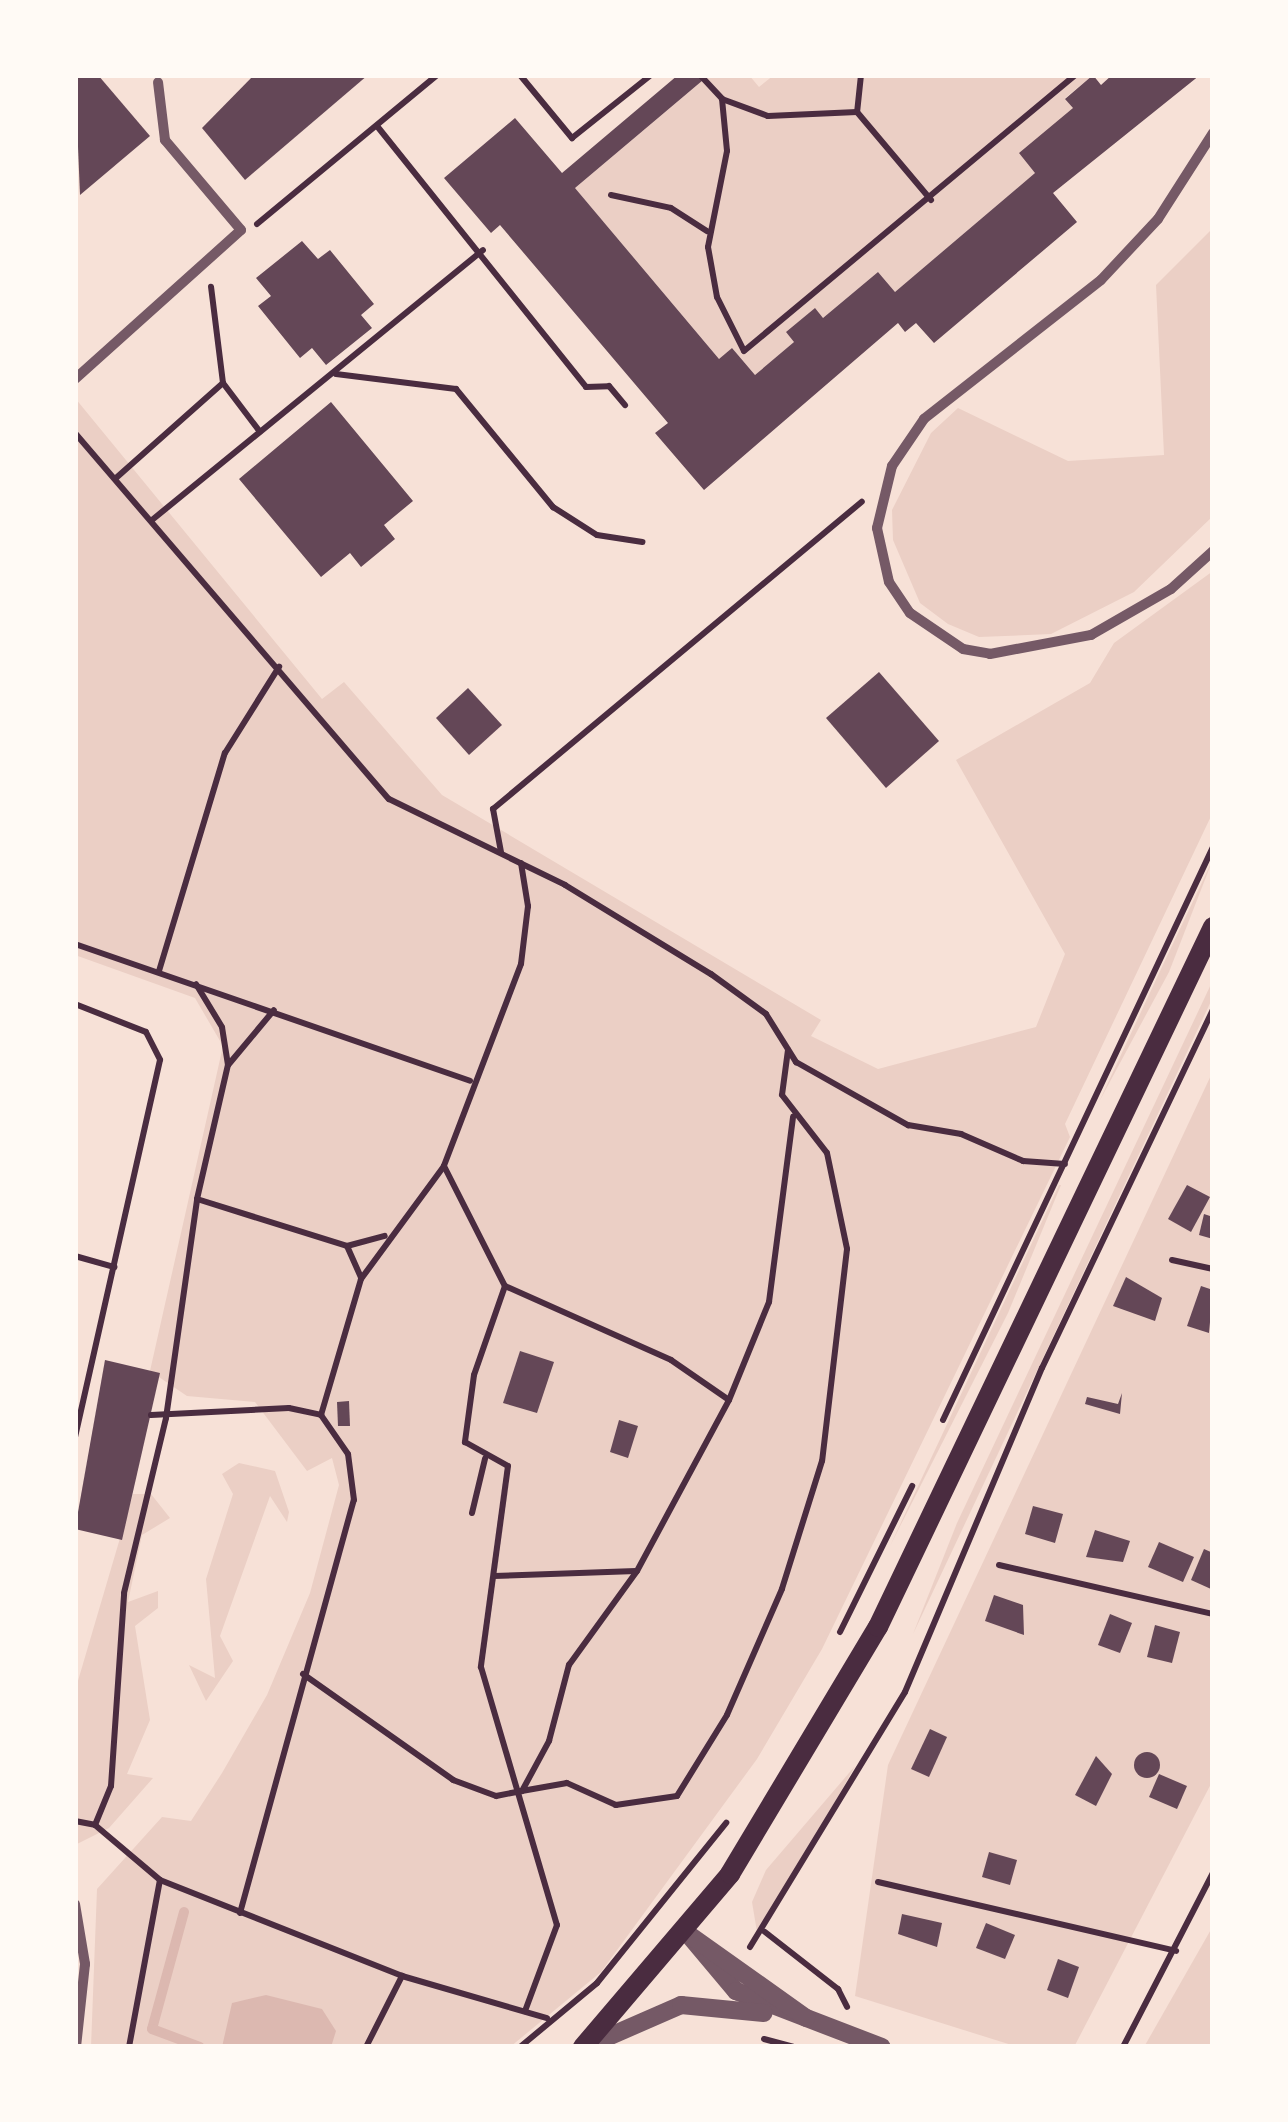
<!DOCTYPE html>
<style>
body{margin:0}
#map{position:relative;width:1288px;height:2122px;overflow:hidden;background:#f7e1d7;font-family:"Varela Round",sans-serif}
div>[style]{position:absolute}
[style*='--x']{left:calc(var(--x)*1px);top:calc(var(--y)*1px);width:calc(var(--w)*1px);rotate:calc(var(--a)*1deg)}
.green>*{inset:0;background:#ebcfc5}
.water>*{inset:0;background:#dcb8b0}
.stream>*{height:10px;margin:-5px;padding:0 5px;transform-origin:5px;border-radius:5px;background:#dcb8b0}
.building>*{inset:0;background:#644757}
.round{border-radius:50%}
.path>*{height:6px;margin:-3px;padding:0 3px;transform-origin:3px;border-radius:3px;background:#4a2c40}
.minor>*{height:10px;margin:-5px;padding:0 5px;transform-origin:5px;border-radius:5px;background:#755966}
.tertiary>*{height:18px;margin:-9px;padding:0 9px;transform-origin:9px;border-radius:9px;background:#755966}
.secondary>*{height:20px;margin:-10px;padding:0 10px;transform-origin:10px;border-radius:10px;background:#4a2c40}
span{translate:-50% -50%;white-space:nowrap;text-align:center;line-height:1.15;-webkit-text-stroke:10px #fffaf5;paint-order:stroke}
.frame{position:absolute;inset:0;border:78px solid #fffaf5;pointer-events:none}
</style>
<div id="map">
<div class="green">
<div style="clip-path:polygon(709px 75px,749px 75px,759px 87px,774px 75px,1093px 75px,1065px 98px,1073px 108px,1035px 173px,895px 292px,878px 272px,823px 318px,814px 309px,787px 332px,794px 342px,755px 375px,732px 348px,719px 359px,575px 188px)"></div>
<div style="clip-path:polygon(1213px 228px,1213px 516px,1134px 592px,1051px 634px,979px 637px,948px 624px,920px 603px,893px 540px,892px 510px,931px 433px,958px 408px,1068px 461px,1164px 455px,1156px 285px)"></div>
<div style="clip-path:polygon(75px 398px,322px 699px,344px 682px,442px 795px,821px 1020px,811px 1036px,878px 1069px,1036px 1027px,1065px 954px,956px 760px,1090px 683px,1114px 643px,1213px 571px,1213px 812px,1065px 1124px,1070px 1137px,822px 1649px,757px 1759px,601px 1972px,510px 2047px,91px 2047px,97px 1889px,162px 1817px,191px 1821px,222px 1773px,267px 1695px,310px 1593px,339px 1485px,332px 1458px,307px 1471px,255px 1402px,187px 1396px,150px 1371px,223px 1046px,195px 998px,75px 955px)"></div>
<div style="clip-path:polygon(1213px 859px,1169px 972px,1099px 1102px,1161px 969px)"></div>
<div style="clip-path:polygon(1213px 980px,1213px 997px,913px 1634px,957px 1523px)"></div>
<div style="clip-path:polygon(1213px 1071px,1213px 1780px,1074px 2047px,1018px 2047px,855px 1996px,888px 1765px)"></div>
<div style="clip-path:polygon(1061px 1185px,1008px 1313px,890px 1546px,1059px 1185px)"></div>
<div style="clip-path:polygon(239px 1463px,275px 1471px,289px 1512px,287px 1522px,270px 1496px,220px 1636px,233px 1661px,206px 1701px,189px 1665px,215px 1678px,206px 1579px,233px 1494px,222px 1474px)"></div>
<div style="clip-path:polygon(133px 1494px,151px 1494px,170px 1518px,142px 1535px,128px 1602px,158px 1591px,158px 1608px,135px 1626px,150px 1720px,127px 1774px,153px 1778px,109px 1828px,75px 1845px,75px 1691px)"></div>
<div style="clip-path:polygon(855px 1766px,778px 1905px,757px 1932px,752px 1902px,766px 1870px)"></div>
<div style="clip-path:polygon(1213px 1926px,1213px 2047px,1144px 2047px)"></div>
</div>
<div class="water">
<div style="clip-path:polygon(266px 1995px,322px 2009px,336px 2031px,331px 2047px,222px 2047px,232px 2003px)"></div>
</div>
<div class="stream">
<div style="--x:184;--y:1912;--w:121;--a:105.3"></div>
<div style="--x:152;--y:2029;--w:51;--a:20.6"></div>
</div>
<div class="building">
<div style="clip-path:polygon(75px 75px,98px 75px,150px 136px,80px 195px)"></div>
<div style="clip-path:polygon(254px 75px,368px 75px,245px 180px,202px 128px)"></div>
<div style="clip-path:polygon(678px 75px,709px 75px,575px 188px,719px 359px,732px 348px,755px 375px,794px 342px,786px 332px,815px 308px,823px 318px,878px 272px,895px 292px,1035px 173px,1019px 153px,1073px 108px,1065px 99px,1093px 75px,1101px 85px,1112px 75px,1200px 75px,1053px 193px,1077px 222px,934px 343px,916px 323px,905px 332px,898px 323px,704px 490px,655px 433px,668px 423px,500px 225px,491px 233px,444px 178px,515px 118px,562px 173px)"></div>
<div style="clip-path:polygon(302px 241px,318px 259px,330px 250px,374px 304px,361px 315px,372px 328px,326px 365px,312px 348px,300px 358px,258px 306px,271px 296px,256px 278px)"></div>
<div style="clip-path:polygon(331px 402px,413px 501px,384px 525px,395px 539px,361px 567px,350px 553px,321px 577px,239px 479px)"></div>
<div style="clip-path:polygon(879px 672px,939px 741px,886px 788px,826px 718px)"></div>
<div style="clip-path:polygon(468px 688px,502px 725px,469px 755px,436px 718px)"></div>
<div style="clip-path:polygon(1187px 1185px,1210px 1197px,1191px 1232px,1168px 1219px)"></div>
<div style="clip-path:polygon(1204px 1214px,1213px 1217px,1213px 1239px,1199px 1235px)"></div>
<div style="clip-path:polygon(1126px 1277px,1162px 1298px,1155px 1321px,1113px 1306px)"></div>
<div style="clip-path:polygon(1201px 1286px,1213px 1290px,1209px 1333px,1187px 1326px)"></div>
<div style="clip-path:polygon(520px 1351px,554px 1362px,537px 1413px,503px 1403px)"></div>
<div style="clip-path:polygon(105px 1360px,160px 1373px,122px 1540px,75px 1529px)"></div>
<div style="clip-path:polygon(1122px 1393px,1120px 1414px,1085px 1404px,1087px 1397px,1118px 1404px)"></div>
<div style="clip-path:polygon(349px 1401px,350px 1426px,338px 1426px,337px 1402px)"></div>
<div style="clip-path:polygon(619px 1420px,638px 1426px,628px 1458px,610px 1452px)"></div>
<div style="clip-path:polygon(1033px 1506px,1063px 1514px,1055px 1543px,1025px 1534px)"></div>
<div style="clip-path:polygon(1095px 1530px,1130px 1541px,1123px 1562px,1086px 1557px)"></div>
<div style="clip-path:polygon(1159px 1542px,1194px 1557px,1183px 1582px,1148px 1567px)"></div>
<div style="clip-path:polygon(1204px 1549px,1213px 1553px,1211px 1589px,1191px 1580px)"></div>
<div style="clip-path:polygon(994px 1595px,1023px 1605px,1024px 1635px,985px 1621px)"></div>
<div style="clip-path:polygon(1110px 1614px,1132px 1623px,1120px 1653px,1098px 1645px)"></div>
<div style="clip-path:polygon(1155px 1625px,1180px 1632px,1172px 1663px,1147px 1657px)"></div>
<div style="clip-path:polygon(930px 1729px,947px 1737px,929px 1777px,911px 1769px)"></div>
<div class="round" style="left:1134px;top:1752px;width:26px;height:26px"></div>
<div style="clip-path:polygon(1096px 1756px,1112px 1774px,1096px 1806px,1075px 1795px)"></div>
<div style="clip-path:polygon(1159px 1774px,1187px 1786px,1177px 1809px,1149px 1797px)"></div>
<div style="clip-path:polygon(989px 1852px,1017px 1860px,1010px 1885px,982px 1877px)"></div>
<div style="clip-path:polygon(902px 1914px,942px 1923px,937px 1947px,898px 1934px)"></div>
<div style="clip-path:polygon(986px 1923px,1015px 1935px,1005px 1959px,976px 1948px)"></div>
<div style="clip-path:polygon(1058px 1959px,1079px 1967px,1068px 1998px,1047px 1990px)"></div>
</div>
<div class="path">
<div style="--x:520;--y:75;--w:82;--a:50.5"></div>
<div style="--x:572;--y:138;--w:101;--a:-38.6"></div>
<div style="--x:700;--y:75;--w:33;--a:47"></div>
<div style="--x:722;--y:99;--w:52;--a:84.5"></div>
<div style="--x:727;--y:151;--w:98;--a:101.2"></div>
<div style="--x:708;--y:247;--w:51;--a:79.8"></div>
<div style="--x:717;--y:297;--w:60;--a:63.4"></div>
<div style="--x:744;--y:351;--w:431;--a:-39.8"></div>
<div style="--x:861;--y:75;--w:37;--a:96"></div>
<div style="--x:857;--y:112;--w:115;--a:49.9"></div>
<div style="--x:722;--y:99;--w:49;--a:20.3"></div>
<div style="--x:768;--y:116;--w:89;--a:-2.6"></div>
<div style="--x:377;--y:126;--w:334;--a:51.3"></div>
<div style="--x:586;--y:387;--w:23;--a:-2"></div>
<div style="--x:609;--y:386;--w:25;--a:50"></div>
<div style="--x:611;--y:195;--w:61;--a:12.2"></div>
<div style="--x:671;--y:208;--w:43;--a:32.6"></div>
<div style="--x:257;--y:224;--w:234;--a:-39.6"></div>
<div style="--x:336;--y:374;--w:121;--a:7.1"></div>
<div style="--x:456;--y:389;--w:153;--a:50.6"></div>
<div style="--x:553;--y:507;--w:52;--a:32.5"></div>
<div style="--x:597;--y:535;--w:46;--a:8.8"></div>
<div style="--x:223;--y:383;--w:61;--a:52.9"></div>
<div style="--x:75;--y:433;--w:482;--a:49.4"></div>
<div style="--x:389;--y:799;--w:196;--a:26"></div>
<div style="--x:565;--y:885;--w:171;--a:31.4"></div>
<div style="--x:711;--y:974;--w:68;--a:36"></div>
<div style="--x:766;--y:1014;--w:57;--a:58"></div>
<div style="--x:796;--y:1062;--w:129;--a:29.4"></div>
<div style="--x:908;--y:1125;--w:54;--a:9.6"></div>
<div style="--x:961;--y:1134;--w:68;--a:23.5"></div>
<div style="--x:1023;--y:1161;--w:42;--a:4.1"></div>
<div style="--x:116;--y:478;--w:143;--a:-41.6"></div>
<div style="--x:223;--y:383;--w:97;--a:-97.1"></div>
<div style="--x:152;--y:520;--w:427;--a:-39.2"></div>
<div style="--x:501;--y:852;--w:44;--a:-100.5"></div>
<div style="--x:493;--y:809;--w:480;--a:-39.8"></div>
<div style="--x:521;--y:863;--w:44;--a:80.8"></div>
<div style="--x:528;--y:906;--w:58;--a:96.9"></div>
<div style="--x:521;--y:964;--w:216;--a:110.9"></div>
<div style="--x:444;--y:1166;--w:135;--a:63.1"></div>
<div style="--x:505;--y:1286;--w:182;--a:24"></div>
<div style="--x:671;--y:1360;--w:70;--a:34.6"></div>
<div style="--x:75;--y:944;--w:418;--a:19.1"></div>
<div style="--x:159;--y:971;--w:228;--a:-73.2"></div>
<div style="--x:225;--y:753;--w:102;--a:-57.9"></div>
<div style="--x:75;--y:1004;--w:76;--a:21.5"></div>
<div style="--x:146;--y:1032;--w:31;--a:63"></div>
<div style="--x:160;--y:1060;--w:387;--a:102.7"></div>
<div style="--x:788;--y:1050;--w:45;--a:97.6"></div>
<div style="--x:782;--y:1095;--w:73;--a:52.2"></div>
<div style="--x:827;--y:1153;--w:98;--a:78.2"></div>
<div style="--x:847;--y:1249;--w:213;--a:96.7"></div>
<div style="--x:822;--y:1461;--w:134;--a:107.4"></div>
<div style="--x:782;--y:1589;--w:137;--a:113.6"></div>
<div style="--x:727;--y:1715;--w:95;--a:121.7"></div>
<div style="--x:677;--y:1796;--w:62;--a:171.6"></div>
<div style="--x:616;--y:1805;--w:54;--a:-155.8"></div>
<div style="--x:567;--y:1783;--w:46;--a:169.9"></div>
<div style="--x:522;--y:1791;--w:57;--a:-61.6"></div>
<div style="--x:549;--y:1741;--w:79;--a:-75.3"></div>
<div style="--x:569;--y:1665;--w:116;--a:-54.1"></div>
<div style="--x:637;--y:1571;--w:194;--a:-61.7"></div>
<div style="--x:729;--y:1400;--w:106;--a:-67.8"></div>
<div style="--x:769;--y:1302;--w:187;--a:-82.6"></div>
<div style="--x:229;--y:1064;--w:70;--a:-50.2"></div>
<div style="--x:197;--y:1199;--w:157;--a:17.4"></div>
<div style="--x:347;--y:1246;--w:35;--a:66"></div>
<div style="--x:347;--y:1246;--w:39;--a:-15"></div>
<div style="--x:75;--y:1256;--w:41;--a:15.8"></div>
<div style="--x:1172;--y:1260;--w:42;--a:12.4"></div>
<div style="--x:505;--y:1286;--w:94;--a:109.2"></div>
<div style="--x:474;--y:1375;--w:68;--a:97.7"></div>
<div style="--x:465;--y:1442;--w:49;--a:29.2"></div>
<div style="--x:508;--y:1466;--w:203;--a:97.7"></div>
<div style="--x:481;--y:1667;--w:269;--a:73.6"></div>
<div style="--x:557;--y:1925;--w:92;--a:110.4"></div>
<div style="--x:151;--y:1415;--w:138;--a:-2.9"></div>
<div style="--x:289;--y:1408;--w:33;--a:12"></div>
<div style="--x:321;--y:1415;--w:142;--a:-73.6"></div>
<div style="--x:361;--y:1279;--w:140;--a:-53.7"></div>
<div style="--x:943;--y:1420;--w:633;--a:-64.77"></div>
<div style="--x:472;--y:1513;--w:56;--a:-76.5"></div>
<div style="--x:999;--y:1565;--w:220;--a:12.9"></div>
<div style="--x:494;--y:1576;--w:142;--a:-2"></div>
<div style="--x:840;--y:1632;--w:163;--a:-63.7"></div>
<div style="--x:303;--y:1674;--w:184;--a:35.2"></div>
<div style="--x:453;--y:1780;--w:46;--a:20.4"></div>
<div style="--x:496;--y:1796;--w:26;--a:-11"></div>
<div style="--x:75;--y:1821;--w:20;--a:11"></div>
<div style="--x:95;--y:1825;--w:85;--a:40.2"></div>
<div style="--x:160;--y:1880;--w:260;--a:21.6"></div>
<div style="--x:402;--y:1976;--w:151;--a:16.2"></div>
<div style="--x:95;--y:1825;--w:42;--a:-67.7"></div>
<div style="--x:111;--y:1786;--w:193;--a:-86.1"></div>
<div style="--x:124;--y:1593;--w:180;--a:-76.5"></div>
<div style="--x:166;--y:1418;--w:221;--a:-81.9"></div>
<div style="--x:197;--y:1199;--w:138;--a:-77"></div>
<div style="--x:228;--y:1065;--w:38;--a:-99"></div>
<div style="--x:222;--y:1027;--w:50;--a:-121.2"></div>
<div style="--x:878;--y:1882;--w:306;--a:13"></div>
<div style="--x:240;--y:1913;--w:428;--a:-74.6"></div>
<div style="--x:354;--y:1500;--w:46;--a:-97.4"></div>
<div style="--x:348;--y:1454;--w:47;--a:-124.7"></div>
<div style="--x:765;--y:1932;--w:93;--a:38"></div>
<div style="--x:838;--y:1989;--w:20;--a:63"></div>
<div style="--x:750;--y:1947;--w:298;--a:-58.7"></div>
<div style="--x:905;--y:1692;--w:352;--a:-67.1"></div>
<div style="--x:1042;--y:1368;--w:398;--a:-64.5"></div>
<div style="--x:764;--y:2039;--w:30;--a:15"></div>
<div style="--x:129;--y:2047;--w:170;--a:-79.5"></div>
<div style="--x:366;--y:2047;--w:80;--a:-63.1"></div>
<div style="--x:520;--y:2047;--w:100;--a:-39.7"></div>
<div style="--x:597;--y:1983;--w:206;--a:-51.1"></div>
<div style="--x:1123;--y:2047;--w:196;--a:-62.7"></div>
</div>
<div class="minor">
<div style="--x:1213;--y:133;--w:102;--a:122.6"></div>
<div style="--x:1158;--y:219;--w:83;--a:133.1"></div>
<div style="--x:1101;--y:280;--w:225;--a:141.9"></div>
<div style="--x:924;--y:419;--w:57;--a:124.2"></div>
<div style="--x:892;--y:466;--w:64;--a:103.6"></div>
<div style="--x:877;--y:528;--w:55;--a:77.5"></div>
<div style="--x:889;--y:582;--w:37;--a:56"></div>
<div style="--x:910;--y:613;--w:64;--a:34.2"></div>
<div style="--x:963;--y:649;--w:27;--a:10"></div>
<div style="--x:990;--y:654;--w:103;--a:-10.7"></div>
<div style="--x:1091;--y:635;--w:92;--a:-29.9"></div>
<div style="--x:1171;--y:589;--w:57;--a:-42.1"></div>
<div style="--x:75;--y:379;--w:223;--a:-41.9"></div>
<div style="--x:241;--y:230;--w:118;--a:-130.2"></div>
<div style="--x:165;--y:140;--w:58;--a:-96.9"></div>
<div style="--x:75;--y:1904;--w:61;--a:80.5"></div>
<div style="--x:85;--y:1964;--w:83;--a:96.2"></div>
</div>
<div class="tertiary">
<div style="--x:688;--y:1934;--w:75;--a:49.9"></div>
<div style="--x:736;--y:1991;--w:156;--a:21"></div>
<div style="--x:688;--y:1934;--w:145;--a:35.4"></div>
<div style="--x:585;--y:2047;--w:105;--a:-23.6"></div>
<div style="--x:681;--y:2005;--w:83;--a:5.5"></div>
</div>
<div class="secondary">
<div style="--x:583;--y:2047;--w:227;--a:-49.6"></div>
<div style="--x:730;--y:1874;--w:288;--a:-59.1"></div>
<div style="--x:878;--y:1627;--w:776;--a:-64.43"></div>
</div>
<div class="frame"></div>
</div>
